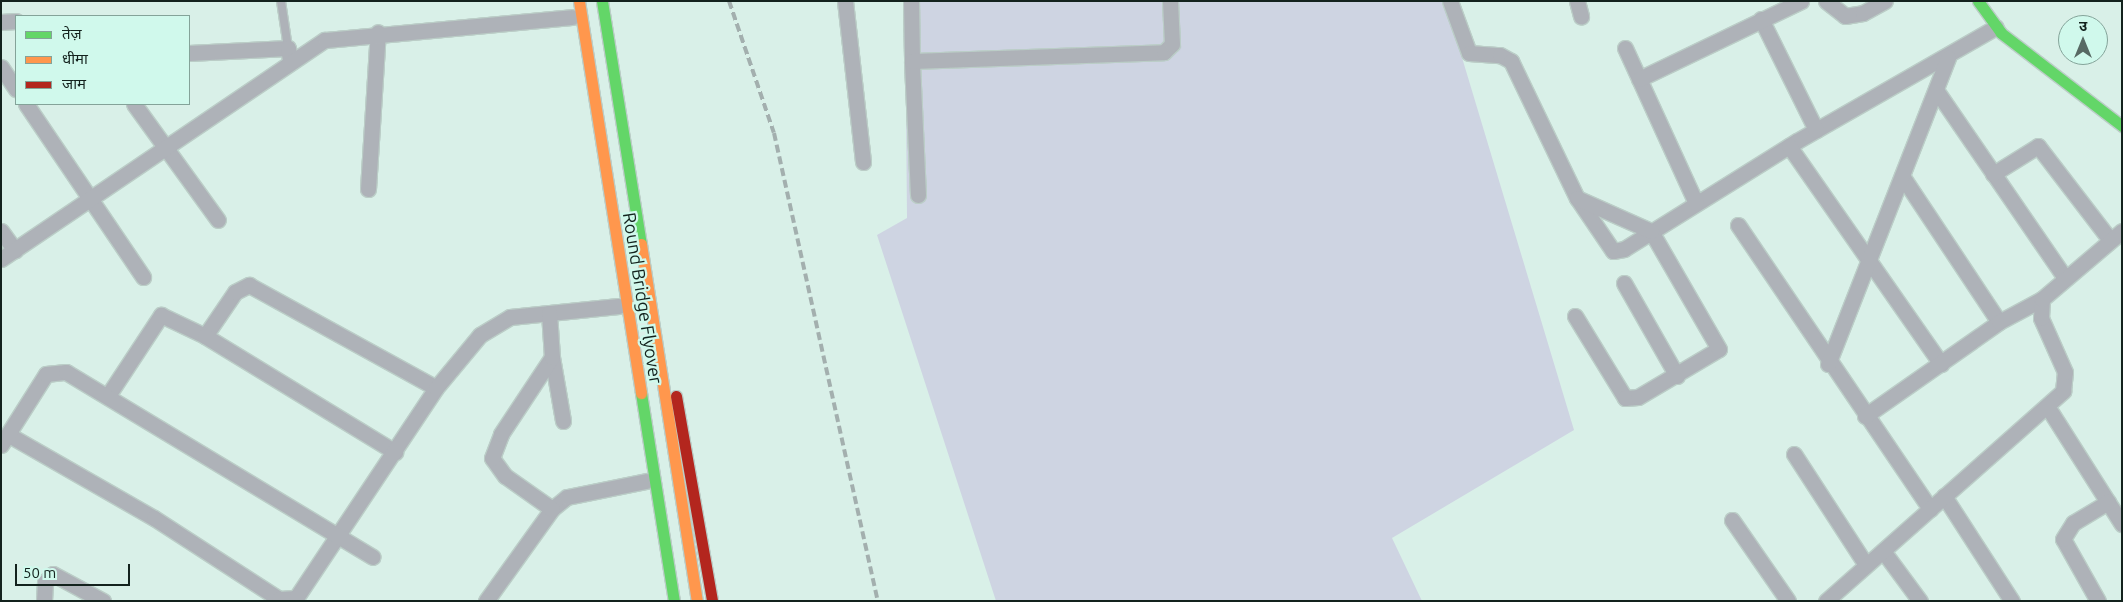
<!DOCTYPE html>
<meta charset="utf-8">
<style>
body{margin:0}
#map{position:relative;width:2123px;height:602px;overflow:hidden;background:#d9f0e8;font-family:Ubuntu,"Noto Sans Devanagari",sans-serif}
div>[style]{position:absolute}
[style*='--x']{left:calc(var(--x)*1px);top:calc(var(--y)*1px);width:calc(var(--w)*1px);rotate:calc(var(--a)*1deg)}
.green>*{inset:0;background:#ced4e2}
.roads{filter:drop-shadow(1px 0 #bbcdc7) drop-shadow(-1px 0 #bbcdc7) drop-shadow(0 1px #bbcdc7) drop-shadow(0 -1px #bbcdc7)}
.lane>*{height:8px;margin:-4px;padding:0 4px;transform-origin:4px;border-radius:4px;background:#aeb2b8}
.street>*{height:15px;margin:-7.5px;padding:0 7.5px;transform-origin:7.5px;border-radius:7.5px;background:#aeb2b8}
.fast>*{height:11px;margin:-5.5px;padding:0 5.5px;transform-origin:5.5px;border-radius:5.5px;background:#63d668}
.slow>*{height:11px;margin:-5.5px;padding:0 5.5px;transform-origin:5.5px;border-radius:5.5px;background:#ff974d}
.jam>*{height:11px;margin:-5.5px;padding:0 5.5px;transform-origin:5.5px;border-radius:5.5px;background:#b3261e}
.rail>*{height:4px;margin-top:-2px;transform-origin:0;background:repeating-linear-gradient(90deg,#a3afae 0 8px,transparent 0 12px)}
span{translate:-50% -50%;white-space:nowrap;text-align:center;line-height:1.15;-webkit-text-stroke:4.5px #d0f9ec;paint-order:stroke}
.street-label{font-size:18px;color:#13221d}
.frame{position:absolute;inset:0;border:2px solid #13221d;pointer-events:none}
.legend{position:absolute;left:15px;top:15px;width:175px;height:90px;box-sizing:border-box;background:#d0f9ec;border:1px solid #84a399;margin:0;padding:6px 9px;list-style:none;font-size:15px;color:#13221d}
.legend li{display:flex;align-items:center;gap:10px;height:25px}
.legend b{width:25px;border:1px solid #84a399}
.north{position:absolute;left:2058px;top:15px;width:50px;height:50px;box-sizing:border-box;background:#d0f9ec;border:1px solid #84a399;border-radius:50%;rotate:0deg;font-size:14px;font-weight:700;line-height:20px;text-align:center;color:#13221d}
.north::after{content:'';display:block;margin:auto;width:18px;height:22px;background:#586a64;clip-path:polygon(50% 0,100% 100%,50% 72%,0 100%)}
.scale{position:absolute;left:15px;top:564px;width:115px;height:22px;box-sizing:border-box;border:2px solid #13221d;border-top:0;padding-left:6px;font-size:15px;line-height:18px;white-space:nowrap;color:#13221d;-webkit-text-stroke:4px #d0f9ec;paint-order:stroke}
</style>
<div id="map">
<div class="green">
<div style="clip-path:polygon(905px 1px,1445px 1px,1574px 430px,1392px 538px,1422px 601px,996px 601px,877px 235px,907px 218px)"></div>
</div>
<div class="roads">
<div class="lane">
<div style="--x:281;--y:1;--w:48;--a:81.5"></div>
</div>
<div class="street">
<div style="--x:845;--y:1;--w:162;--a:83.6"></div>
<div style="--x:911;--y:1;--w:60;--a:89"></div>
<div style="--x:1450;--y:1;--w:55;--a:69.9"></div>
<div style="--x:1469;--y:53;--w:31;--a:4"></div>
<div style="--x:1500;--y:55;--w:13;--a:29"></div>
<div style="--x:1511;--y:61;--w:152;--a:64.3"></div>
<div style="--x:1577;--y:198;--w:64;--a:55.8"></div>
<div style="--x:1613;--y:251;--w:11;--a:-10"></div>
<div style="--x:1624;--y:249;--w:204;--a:-32"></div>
<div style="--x:1797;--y:141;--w:229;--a:-29.8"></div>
<div style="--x:1577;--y:1;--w:16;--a:75"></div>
<div style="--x:1826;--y:1;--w:24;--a:38"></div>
<div style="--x:1845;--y:16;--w:18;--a:-9"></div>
<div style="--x:1863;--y:13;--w:25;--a:-29"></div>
<div style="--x:1761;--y:19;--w:124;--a:63.6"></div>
<div style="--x:1;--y:22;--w:15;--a:-4"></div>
<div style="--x:1625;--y:48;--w:170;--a:65.4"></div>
<div style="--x:189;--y:53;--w:99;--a:-2.9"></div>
<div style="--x:288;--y:48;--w:11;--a:80"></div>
<div style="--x:1;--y:67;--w:27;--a:56"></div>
<div style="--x:1639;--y:79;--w:180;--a:-25.7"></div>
<div style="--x:1936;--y:90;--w:228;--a:55.5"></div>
<div style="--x:26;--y:104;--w:209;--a:55.9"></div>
<div style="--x:134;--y:104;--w:143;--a:54.1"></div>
<div style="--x:1789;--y:146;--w:266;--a:55.1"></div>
<div style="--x:1993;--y:174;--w:53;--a:-31.9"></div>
<div style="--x:2038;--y:146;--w:118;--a:52.5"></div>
<div style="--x:1902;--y:176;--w:175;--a:56.4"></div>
<div style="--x:368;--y:189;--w:157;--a:-86.4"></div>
<div style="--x:918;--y:195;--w:134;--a:-92.6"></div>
<div style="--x:912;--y:61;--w:252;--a:-2"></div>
<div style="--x:1164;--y:52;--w:11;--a:-45"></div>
<div style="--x:1172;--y:44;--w:43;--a:-92.7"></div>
<div style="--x:1738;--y:225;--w:343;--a:55.9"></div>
<div style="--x:1;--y:231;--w:24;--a:54"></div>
<div style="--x:1;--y:259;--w:391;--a:-34.1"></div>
<div style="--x:325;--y:40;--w:248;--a:-5.3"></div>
<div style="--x:1624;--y:283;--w:107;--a:60.3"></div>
<div style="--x:1575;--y:316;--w:96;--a:58.6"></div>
<div style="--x:1625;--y:398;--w:13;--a:-4"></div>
<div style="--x:1638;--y:397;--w:94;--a:-30.7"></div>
<div style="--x:1719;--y:349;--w:136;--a:-120"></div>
<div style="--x:1651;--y:231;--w:81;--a:-156"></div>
<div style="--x:205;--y:336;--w:53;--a:-55.7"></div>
<div style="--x:235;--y:292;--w:16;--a:-27"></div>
<div style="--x:249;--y:285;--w:213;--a:28.8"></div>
<div style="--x:552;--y:357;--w:65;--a:80.2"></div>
<div style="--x:1828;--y:364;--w:329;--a:-68.6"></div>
<div style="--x:109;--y:394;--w:95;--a:-56.6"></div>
<div style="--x:161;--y:315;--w:49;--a:25.5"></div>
<div style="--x:205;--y:336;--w:223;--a:31.4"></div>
<div style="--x:2047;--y:406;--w:140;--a:57.6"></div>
<div style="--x:1865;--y:416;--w:164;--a:-35"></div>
<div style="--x:1999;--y:322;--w:49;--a:-28.1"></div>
<div style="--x:9;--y:435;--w:167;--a:29.8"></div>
<div style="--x:154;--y:518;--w:149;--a:32.9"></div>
<div style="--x:279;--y:599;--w:17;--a:-3"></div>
<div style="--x:296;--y:598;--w:252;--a:-56.3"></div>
<div style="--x:436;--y:388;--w:69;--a:-50.3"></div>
<div style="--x:480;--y:335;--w:35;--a:-31"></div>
<div style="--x:510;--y:317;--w:109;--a:-5.8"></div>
<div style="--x:1;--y:445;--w:84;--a:-57.6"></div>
<div style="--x:46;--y:374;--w:20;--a:-6"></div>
<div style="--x:66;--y:372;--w:358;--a:31.1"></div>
<div style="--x:1794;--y:454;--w:132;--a:57"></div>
<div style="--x:1944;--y:496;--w:125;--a:57.1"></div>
<div style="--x:552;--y:509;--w:19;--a:-39"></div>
<div style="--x:567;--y:497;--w:81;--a:-11.4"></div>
<div style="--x:1732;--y:520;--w:98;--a:55.3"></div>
<div style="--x:1883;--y:551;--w:62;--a:53.5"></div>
<div style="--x:44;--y:601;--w:19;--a:-87"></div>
<div style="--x:45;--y:582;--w:11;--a:-45"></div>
<div style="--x:53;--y:574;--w:57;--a:28.4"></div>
<div style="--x:486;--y:601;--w:113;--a:-54.3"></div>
<div style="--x:552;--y:509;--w:57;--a:-144.9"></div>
<div style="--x:505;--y:476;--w:22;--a:-126"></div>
<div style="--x:492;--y:458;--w:26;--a:-69"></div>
<div style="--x:501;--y:434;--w:92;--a:-56.5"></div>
<div style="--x:552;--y:357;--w:44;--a:-93.9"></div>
<div style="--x:1826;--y:601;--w:317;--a:-41.5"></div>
<div style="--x:2063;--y:391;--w:19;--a:-84"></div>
<div style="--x:2065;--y:372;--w:59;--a:-114"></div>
<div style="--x:2041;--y:318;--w:19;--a:-87"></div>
<div style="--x:2042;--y:299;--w:105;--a:-40.4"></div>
<div style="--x:2098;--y:601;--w:71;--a:-119.4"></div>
<div style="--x:2063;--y:539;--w:19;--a:-58"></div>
<div style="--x:2073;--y:523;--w:41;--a:-31"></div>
</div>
<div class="fast">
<div style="--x:602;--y:1;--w:246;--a:80.9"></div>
<div style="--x:1978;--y:1;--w:39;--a:54"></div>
<div style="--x:2001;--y:33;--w:153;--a:37.5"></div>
<div style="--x:641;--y:393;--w:211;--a:81"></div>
</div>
<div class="slow">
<div style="--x:579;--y:1;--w:397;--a:81"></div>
<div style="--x:641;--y:244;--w:361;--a:81.1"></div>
</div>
<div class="jam">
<div style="--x:676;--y:396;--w:208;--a:80"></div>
</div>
</div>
<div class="rail">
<div style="--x:729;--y:1;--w:139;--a:71.2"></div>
<div style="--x:774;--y:133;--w:479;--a:77.5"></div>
</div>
<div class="street-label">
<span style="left:643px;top:298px;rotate:81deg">Round Bridge Flyover</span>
</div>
<div class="frame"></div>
<ul class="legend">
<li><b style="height:6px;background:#63d668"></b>तेज़</li>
<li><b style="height:6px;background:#ff974d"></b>धीमा</li>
<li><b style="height:6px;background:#b3261e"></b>जाम</li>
</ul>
<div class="north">उ</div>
<div class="scale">50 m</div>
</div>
